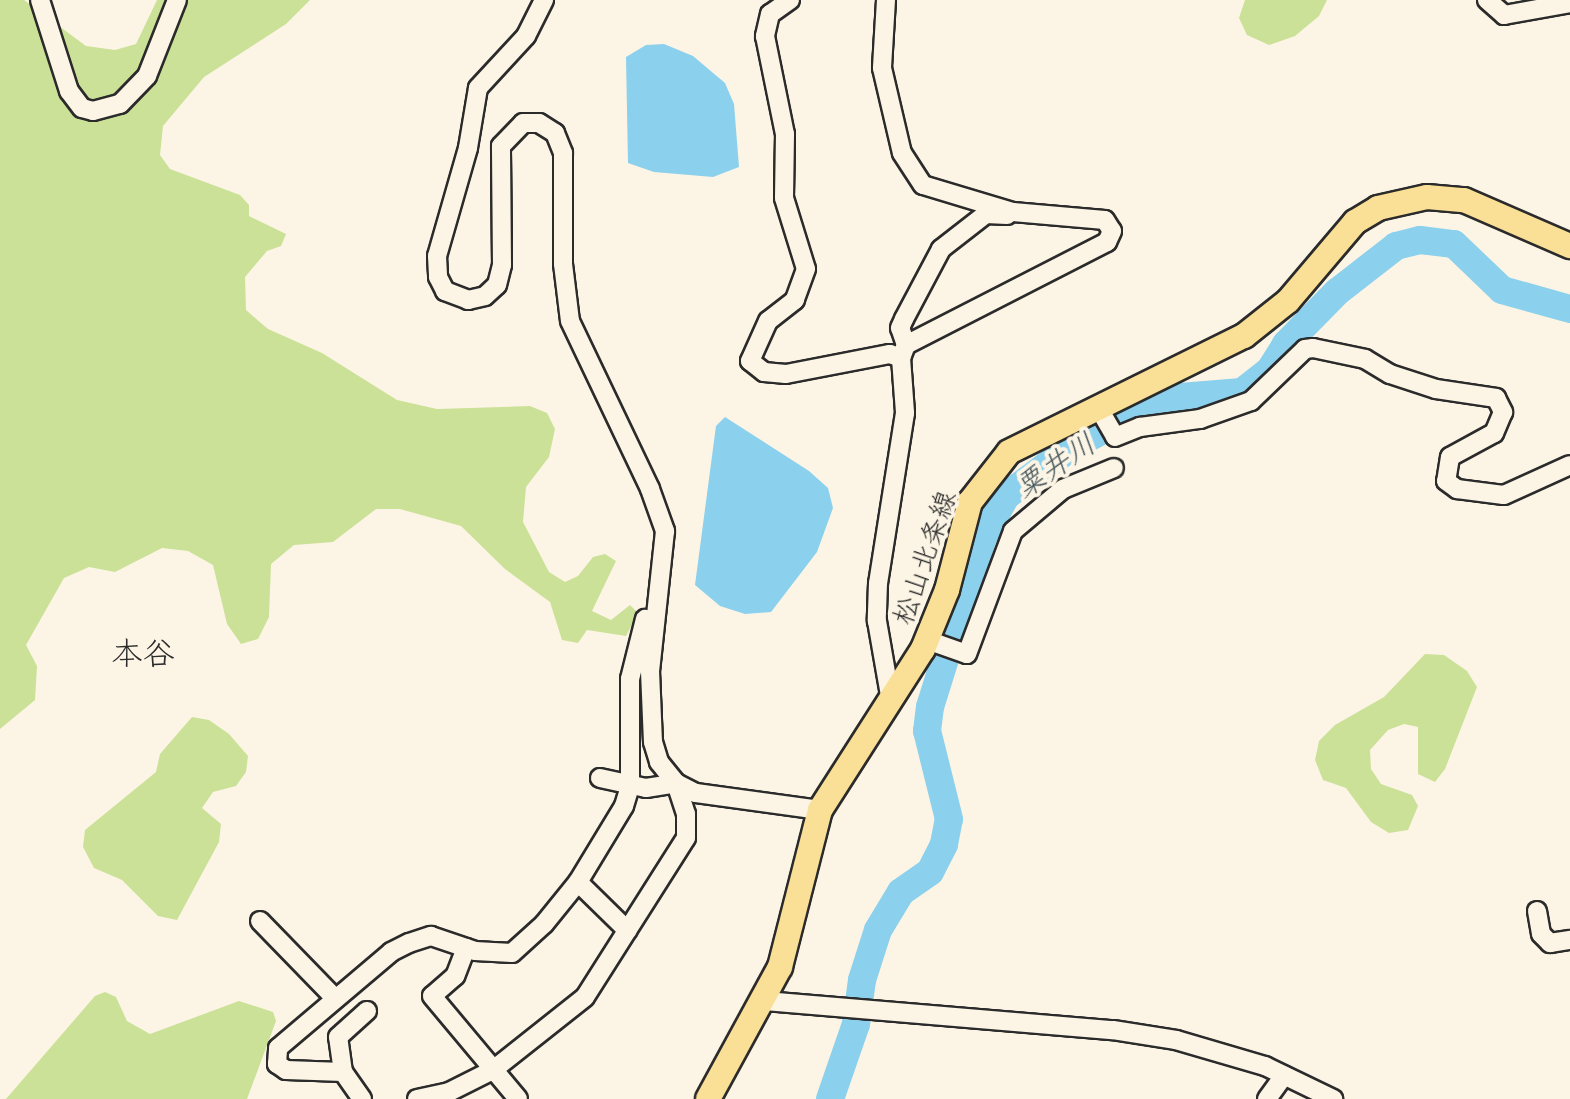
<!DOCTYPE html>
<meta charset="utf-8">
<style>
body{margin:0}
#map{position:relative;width:1570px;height:1099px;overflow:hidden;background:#fcf5e5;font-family:Mali,"Klee One",sans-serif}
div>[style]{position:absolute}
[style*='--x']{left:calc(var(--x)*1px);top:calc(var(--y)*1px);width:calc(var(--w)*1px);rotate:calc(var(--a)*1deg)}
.green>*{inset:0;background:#cbe197}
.water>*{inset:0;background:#8bd0ec}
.river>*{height:28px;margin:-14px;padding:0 14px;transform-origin:14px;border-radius:14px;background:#8bd0ec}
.roads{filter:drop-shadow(2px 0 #2b2b2b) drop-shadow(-2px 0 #2b2b2b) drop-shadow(0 2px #2b2b2b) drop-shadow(0 -2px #2b2b2b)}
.minor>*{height:18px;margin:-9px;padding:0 9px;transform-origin:9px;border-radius:9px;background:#fcf5e5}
.major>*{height:24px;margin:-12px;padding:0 12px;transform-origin:12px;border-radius:12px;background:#fadf96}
span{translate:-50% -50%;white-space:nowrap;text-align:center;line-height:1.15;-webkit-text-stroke:8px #fcf5e5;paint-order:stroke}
.street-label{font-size:28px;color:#2b2b2b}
.water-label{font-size:30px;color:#43545b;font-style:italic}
.quarter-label{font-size:32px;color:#2b2b2b}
</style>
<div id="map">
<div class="green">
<div style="clip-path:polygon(0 0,24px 0,86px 46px,115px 50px,136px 44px,157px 0,310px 0,286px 24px,204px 77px,163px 126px,160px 155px,170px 169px,240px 195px,249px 205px,249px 216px,286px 234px,281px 246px,267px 251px,245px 277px,246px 310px,268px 329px,322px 353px,397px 400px,437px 409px,530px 406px,547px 413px,555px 429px,549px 457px,526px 487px,523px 522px,549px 572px,565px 582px,578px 576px,593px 557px,605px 554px,616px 561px,592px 611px,611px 620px,630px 605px,638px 613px,626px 636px,587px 630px,578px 643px,562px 640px,550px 602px,505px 569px,461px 526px,400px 509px,376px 509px,333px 542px,294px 545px,271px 564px,269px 617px,258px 639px,241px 644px,227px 624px,213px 565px,188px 551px,162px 548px,115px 572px,89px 567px,64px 578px,26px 645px,37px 666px,35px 700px,0 729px)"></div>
<div style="clip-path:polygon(1245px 0,1327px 0,1319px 16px,1295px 36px,1269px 45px,1247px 35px,1239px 18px)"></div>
<div style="clip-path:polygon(1425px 654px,1444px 655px,1467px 671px,1477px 687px,1445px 769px,1435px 782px,1418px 774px,1418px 727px,1404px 724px,1388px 730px,1370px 750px,1371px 769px,1381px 784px,1412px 795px,1418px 806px,1408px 830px,1389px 833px,1371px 822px,1346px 788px,1323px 780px,1315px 760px,1319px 741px,1335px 725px,1384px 697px)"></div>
<div style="clip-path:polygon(192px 717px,209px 720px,229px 734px,248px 756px,246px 772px,236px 786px,213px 792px,202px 808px,221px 824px,219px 842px,177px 920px,158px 916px,122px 880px,94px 868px,83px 847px,85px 830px,156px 772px,160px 754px)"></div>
<div style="clip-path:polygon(105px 992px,116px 997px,127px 1021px,150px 1034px,239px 1001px,273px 1012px,276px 1021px,247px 1099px,6px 1099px,95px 996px)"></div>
</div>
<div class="water">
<div style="clip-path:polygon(664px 44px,693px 56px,725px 83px,734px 104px,739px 167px,713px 177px,654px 172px,628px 163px,626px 57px,646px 45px)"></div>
<div style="clip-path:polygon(725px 417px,809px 471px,828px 488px,833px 508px,817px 552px,771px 612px,745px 614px,720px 606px,695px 585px,716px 426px)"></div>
</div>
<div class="river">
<div style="--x:830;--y:1099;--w:79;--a:-70.9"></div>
<div style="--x:856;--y:1024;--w:44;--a:-82.2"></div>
<div style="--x:862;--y:980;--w:52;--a:-72.3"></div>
<div style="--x:878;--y:930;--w:44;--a:-58.8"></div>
<div style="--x:901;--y:892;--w:35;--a:-35"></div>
<div style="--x:930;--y:872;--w:31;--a:-63"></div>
<div style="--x:944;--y:844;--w:25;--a:-79"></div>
<div style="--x:949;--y:819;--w:91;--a:-104"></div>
<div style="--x:927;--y:731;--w:24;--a:-83"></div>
<div style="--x:930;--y:707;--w:178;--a:-72.7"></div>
<div style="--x:983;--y:537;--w:47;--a:-60.7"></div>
<div style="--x:1006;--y:496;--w:80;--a:-36.9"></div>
<div style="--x:1070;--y:448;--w:67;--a:-28.5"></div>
<div style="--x:1129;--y:416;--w:54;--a:-20.4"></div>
<div style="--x:1180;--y:397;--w:62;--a:-4.6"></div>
<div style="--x:1242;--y:392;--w:36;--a:-38"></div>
<div style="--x:1270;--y:370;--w:31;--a:-58"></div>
<div style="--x:1286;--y:344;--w:73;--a:-45.6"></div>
<div style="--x:1337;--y:292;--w:75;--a:-37.9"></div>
<div style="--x:1396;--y:246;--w:25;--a:-14"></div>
<div style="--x:1420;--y:240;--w:34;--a:7"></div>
<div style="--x:1454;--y:244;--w:66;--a:43.8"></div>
<div style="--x:1502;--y:290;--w:71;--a:15.6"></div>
</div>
<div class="roads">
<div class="minor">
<div style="--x:40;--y:0;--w:96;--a:72.3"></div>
<div style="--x:69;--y:91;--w:21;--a:53"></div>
<div style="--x:82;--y:108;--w:11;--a:15"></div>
<div style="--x:93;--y:111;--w:28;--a:-15"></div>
<div style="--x:120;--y:104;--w:39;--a:-46"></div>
<div style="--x:147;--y:76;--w:82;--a:-68.5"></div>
<div style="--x:544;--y:0;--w:40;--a:116.6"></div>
<div style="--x:526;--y:36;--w:71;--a:132.7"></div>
<div style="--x:478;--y:88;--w:61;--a:99.5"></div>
<div style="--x:468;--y:148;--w:112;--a:106"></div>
<div style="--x:437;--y:256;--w:21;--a:87"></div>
<div style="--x:438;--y:277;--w:16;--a:63"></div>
<div style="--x:445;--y:291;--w:25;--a:21"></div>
<div style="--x:468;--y:300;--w:17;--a:-13"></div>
<div style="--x:485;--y:296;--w:16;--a:-43"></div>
<div style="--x:497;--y:285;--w:21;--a:-76"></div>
<div style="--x:502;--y:265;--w:119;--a:-90.5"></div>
<div style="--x:501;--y:146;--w:32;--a:-46"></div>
<div style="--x:523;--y:123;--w:16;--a:0"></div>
<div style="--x:539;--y:123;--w:19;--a:32"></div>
<div style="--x:555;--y:133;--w:22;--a:68"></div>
<div style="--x:563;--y:153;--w:111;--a:90"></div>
<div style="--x:563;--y:264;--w:57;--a:83"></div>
<div style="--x:570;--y:321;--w:186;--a:64.5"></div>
<div style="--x:650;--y:489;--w:45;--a:70.3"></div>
<div style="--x:665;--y:531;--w:141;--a:96.1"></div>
<div style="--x:650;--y:671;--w:71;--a:87.6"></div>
<div style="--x:653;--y:742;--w:21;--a:73"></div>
<div style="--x:659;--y:762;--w:27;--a:51"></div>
<div style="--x:676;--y:783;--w:22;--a:27"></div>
<div style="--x:696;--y:793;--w:125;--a:7.8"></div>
<div style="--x:790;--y:0;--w:24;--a:145"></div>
<div style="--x:770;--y:14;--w:23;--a:103"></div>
<div style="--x:765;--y:36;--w:100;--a:78.5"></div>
<div style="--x:785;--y:134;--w:64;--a:90.9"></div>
<div style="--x:784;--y:198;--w:74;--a:72.8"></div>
<div style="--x:806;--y:269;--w:33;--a:110"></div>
<div style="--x:795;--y:300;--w:34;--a:142"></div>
<div style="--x:768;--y:321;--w:44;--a:114.2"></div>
<div style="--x:750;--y:361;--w:18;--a:38"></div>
<div style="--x:764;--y:372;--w:22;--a:5"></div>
<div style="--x:786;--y:374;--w:106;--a:-10.9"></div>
<div style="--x:890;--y:354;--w:12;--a:20"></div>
<div style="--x:886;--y:0;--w:68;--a:93.4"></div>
<div style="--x:882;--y:68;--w:87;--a:76.8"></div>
<div style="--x:902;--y:153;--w:38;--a:57"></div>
<div style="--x:923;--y:185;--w:94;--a:16.7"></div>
<div style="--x:1013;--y:212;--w:92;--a:5"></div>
<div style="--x:1105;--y:220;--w:13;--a:58"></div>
<div style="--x:1112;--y:231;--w:12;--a:114"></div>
<div style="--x:1107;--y:242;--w:226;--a:152.9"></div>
<div style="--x:906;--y:345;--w:14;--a:111"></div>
<div style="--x:901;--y:358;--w:55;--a:85.8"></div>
<div style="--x:905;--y:413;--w:172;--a:99"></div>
<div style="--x:878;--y:583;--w:38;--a:92"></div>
<div style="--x:877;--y:621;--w:81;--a:80.1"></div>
<div style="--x:1487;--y:0;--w:23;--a:41"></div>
<div style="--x:1504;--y:15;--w:67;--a:-10.3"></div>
<div style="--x:906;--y:345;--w:18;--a:-109"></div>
<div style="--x:900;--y:328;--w:10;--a:-66"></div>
<div style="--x:904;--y:319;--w:79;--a:-62.1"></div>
<div style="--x:941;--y:249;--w:57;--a:-37.9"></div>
<div style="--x:986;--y:214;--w:21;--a:3"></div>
<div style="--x:1098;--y:407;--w:34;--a:60"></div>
<div style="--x:1115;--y:437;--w:27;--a:-22"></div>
<div style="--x:1140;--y:427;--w:61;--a:-7.6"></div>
<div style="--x:1200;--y:419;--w:54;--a:-19.4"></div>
<div style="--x:1251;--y:401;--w:75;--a:-43.9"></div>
<div style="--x:1305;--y:349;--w:8;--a:-7"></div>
<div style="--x:1313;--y:348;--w:53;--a:11.9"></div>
<div style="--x:1365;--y:359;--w:29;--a:31"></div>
<div style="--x:1390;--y:374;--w:48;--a:18.1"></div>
<div style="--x:1436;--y:389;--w:61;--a:8.5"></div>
<div style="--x:1496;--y:398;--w:16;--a:63"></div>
<div style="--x:1503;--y:412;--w:23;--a:113"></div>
<div style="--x:1494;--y:433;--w:50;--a:151.4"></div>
<div style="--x:1450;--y:457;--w:24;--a:99"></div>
<div style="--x:1446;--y:481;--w:14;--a:36"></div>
<div style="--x:1457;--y:489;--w:47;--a:7.3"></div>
<div style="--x:1504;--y:495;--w:72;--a:-24.4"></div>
<div style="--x:927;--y:640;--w:42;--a:19.3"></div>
<div style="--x:967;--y:654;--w:131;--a:-69.5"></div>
<div style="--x:1013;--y:531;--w:65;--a:-40"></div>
<div style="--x:1063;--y:489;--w:55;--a:-22.4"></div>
<div style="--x:600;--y:778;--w:47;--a:12.3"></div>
<div style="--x:646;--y:788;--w:30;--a:-9"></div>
<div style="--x:578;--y:882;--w:69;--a:44.4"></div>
<div style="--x:1537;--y:911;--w:23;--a:80"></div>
<div style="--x:1541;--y:934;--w:13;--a:45"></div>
<div style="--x:1550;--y:943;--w:20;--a:-9"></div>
<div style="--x:260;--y:921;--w:107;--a:45.8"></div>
<div style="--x:466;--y:948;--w:30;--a:111"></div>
<div style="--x:455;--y:976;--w:30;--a:139"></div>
<div style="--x:432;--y:996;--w:134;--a:50.1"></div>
<div style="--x:765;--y:1001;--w:349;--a:4.8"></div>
<div style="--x:1113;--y:1030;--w:64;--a:9"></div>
<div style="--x:1176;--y:1040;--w:93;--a:16.3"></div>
<div style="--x:1265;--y:1066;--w:76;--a:25.9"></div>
<div style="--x:343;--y:1072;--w:35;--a:-98"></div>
<div style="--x:338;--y:1037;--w:39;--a:-42"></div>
<div style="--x:362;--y:1099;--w:33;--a:-125"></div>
<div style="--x:343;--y:1072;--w:57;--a:-178"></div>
<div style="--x:286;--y:1070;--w:11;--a:-146"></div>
<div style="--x:277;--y:1064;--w:16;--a:-86"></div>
<div style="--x:278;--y:1048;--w:148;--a:-40.3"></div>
<div style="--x:391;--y:952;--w:20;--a:-27"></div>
<div style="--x:409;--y:943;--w:23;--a:-18"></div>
<div style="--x:431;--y:936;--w:46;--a:18.8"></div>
<div style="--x:475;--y:951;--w:37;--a:3"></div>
<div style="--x:512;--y:953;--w:43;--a:-42.2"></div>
<div style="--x:544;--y:924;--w:54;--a:-51"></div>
<div style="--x:578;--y:882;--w:89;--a:-58.8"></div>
<div style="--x:624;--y:806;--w:21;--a:-73"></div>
<div style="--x:630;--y:786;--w:107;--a:-90"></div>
<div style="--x:630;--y:679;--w:62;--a:-76"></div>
<div style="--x:417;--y:1099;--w:33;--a:-12"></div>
<div style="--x:449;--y:1092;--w:49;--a:-26.6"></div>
<div style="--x:493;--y:1070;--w:117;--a:-38.4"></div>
<div style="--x:585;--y:997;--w:188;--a:-57.6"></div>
<div style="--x:686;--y:838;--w:24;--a:-90"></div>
<div style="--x:686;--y:814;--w:33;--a:-108"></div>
<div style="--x:1267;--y:1099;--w:29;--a:-54"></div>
</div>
<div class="major">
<div style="--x:708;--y:1099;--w:150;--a:-61.4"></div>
<div style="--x:780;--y:967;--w:162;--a:-75.7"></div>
<div style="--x:820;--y:810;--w:191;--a:-57.4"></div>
<div style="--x:923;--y:649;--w:64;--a:-67.9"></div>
<div style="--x:947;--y:590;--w:91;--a:-75.4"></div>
<div style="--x:970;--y:502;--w:63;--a:-52"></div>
<div style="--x:1009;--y:452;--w:262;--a:-26.3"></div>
<div style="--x:1244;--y:336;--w:56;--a:-38.5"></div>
<div style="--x:1288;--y:301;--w:104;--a:-49.7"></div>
<div style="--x:1355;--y:222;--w:27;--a:-31"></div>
<div style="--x:1378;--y:208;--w:50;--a:-12.7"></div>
<div style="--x:1427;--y:197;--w:37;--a:5"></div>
<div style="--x:1464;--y:200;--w:116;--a:23.5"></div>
</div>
</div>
<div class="street-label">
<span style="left:923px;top:557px;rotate:-71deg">松山北条線</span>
</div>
<div class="water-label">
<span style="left:1054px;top:464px;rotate:-34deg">粟井川</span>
</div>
<div class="quarter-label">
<span style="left:143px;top:651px">本谷</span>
</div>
</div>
